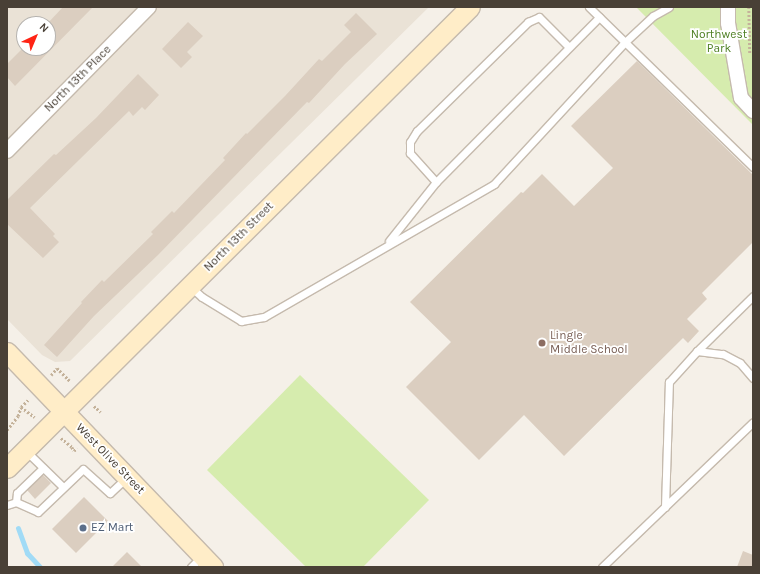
<!DOCTYPE html>
<style>
body{margin:0}
#map{position:relative;width:760px;height:574px;overflow:hidden;background:#f5f0e8;font-family:Karla,sans-serif}
div>[style]{position:absolute}
[style*='--x']{left:calc(var(--x)*1px);top:calc(var(--y)*1px);width:calc(var(--w)*1px);rotate:calc(var(--a)*1deg)}
.residential>*{inset:0;background:#eae2d6}
.green>*{inset:0;background:#d6ecae}
.stream>*{height:5px;margin:-2.5px;padding:0 2.5px;transform-origin:2.5px;border-radius:2.5px;background:#a1dbf6}
.building>*{inset:0;background:#dbcec0}
.path>*{height:2.5px;margin-top:-1.25px;transform-origin:0;background:repeating-linear-gradient(90deg,#c4b29a 0 2px,transparent 0 4px)}
.roads{filter:drop-shadow(1px 0 #c5baad) drop-shadow(-1px 0 #c5baad) drop-shadow(0 1px #c5baad) drop-shadow(0 -1px #c5baad)}
.lane>*{height:7px;margin:-3.5px;padding:0 3.5px;transform-origin:3.5px;border-radius:3.5px;background:#fff}
.street>*{height:14px;margin:-7px;padding:0 7px;transform-origin:7px;border-radius:7px;background:#fff}
.secondary>*{height:19px;margin:-9.5px;padding:0 9.5px;transform-origin:9.5px;border-radius:9.5px;background:#ffedc8}
.dots>*{width:11px;height:11px;translate:-50% -50%;box-sizing:border-box;border:2px solid #fff;border-radius:50%}
span{translate:-50% -50%;white-space:nowrap;text-align:center;line-height:1.15;-webkit-text-stroke:3.5px #fff;paint-order:stroke}
.park-label{font-size:12px;color:#4f8024}
.street-label{font-size:12px;color:#494036}
.education-label{font-size:12px;color:#785e54}
.left{translate:0 -50%;text-align:left}
.service-label{font-size:12px;color:#4e5e75}
.frame{position:absolute;inset:0;border:8px solid #494036;pointer-events:none}
.north{position:absolute;left:16px;top:16px;width:40px;height:40px;box-sizing:border-box;background:#fff;border:1px solid #b6b3af;border-radius:50%;rotate:44deg;font-size:11px;font-weight:700;line-height:16px;text-align:center;color:#494036}
.north::after{content:'';display:block;margin:auto;width:14px;height:18px;background:#ff2415;clip-path:polygon(50% 0,100% 100%,50% 72%,0 100%)}
</style>
<div id="map">
<div class="residential">
<div style="clip-path:polygon(evenodd,7px 7px,429px 7px,70px 361px,55px 362px,42px 355px,7px 319px,7px 7px,24px 24px,48px 24px,48px 48px,24px 48px,24px 24px)"></div>
</div>
<div class="green">
<div style="clip-path:polygon(636px 7px,753px 7px,753px 125px)"></div>
<div style="clip-path:polygon(300px 375px,429px 500px,363px 567px,306px 567px,207px 470px)"></div>
</div>
<div class="stream">
<div style="--x:18;--y:528;--w:27;--a:70"></div>
<div style="--x:27;--y:553;--w:19;--a:47"></div>
</div>
<div class="building">
<div style="clip-path:polygon(63px 7px,93px 7px,15px 86px,7px 77px,7px 64px,24px 47px,48px 48px,47px 24px)"></div>
<div style="clip-path:polygon(356px 13px,377px 34px,345px 64px,309px 103px,307px 102px,264px 146px,158px 255px,94px 316px,57px 357px,44px 345px,82px 303px,81px 302px,102px 280px,104px 282px,153px 234px,151px 232px,172px 211px,174px 213px,225px 160px,223px 158px,246px 133px,247px 134px,285px 96px,319px 59px,322px 61px,351px 32px,344px 25px)"></div>
<div style="clip-path:polygon(188px 22px,203px 36px,187px 52px,192px 57px,181px 68px,162px 49px)"></div>
<div style="clip-path:polygon(637px 61px,753px 175px,753px 242px,702px 293px,707px 299px,687px 319px,699px 331px,688px 343px,683px 338px,564px 456px,524px 415px,479px 460px,406px 387px,451px 342px,410px 302px,521px 192px,523px 193px,542px 174px,574px 206px,613px 168px,571px 126px)"></div>
<div style="clip-path:polygon(138px 74px,159px 95px,145px 110px,142px 107px,133px 116px,129px 111px,30px 208px,55px 234px,53px 236px,59px 242px,43px 258px,7px 224px,7px 200px,54px 154px,56px 155px,96px 118px)"></div>
<div style="clip-path:polygon(43px 475px,51px 483px,35px 499px,27px 490px)"></div>
<div style="clip-path:polygon(84px 497px,108px 521px,76px 553px,52px 529px)"></div>
<div style="clip-path:polygon(743px 551px,753px 555px,753px 567px,737px 567px)"></div>
<div style="clip-path:polygon(127px 552px,142px 567px,112px 567px)"></div>
</div>
<div class="path">
<div style="--x:749;--y:7;--w:47;--a:88.8"></div>
<div style="--x:51;--y:375;--w:9;--a:-49"></div>
<div style="--x:57;--y:368;--w:18;--a:45"></div>
<div style="--x:94;--y:406;--w:9;--a:41"></div>
<div style="--x:21;--y:407;--w:11;--a:-45"></div>
<div style="--x:21;--y:407;--w:17;--a:36"></div>
<div style="--x:7;--y:430;--w:18;--a:-52"></div>
<div style="--x:18;--y:416;--w:9;--a:-72"></div>
<div style="--x:61;--y:438;--w:14;--a:39"></div>
<div style="--x:72;--y:447;--w:4;--a:63"></div>
<div style="--x:74;--y:451;--w:4;--a:-56"></div>
</div>
<div class="roads">
<div class="lane">
<div style="--x:589;--y:7;--w:229;--a:44.3"></div>
<div style="--x:436;--y:182;--w:39;--a:-132"></div>
<div style="--x:410;--y:153;--w:11;--a:-90"></div>
<div style="--x:410;--y:142;--w:13;--a:-58"></div>
<div style="--x:417;--y:131;--w:156;--a:-44.5"></div>
<div style="--x:528;--y:22;--w:12;--a:-24"></div>
<div style="--x:539;--y:17;--w:42;--a:45"></div>
<div style="--x:389;--y:241;--w:75;--a:-51.5"></div>
<div style="--x:436;--y:182;--w:232;--a:-45.3"></div>
<div style="--x:190;--y:286;--w:16;--a:43"></div>
<div style="--x:202;--y:297;--w:46;--a:31.6"></div>
<div style="--x:241;--y:321;--w:23;--a:-10"></div>
<div style="--x:264;--y:317;--w:266;--a:-30"></div>
<div style="--x:494;--y:184;--w:193;--a:-47.3"></div>
<div style="--x:625;--y:42;--w:38;--a:-43"></div>
<div style="--x:653;--y:16;--w:18;--a:-29"></div>
<div style="--x:697;--y:351;--w:26;--a:7"></div>
<div style="--x:723;--y:354;--w:19;--a:28"></div>
<div style="--x:740;--y:363;--w:20;--a:49"></div>
<div style="--x:25;--y:450;--w:53;--a:44.2"></div>
<div style="--x:16;--y:502;--w:9;--a:-84"></div>
<div style="--x:17;--y:493;--w:36;--a:-44"></div>
<div style="--x:7;--y:505;--w:9;--a:-18"></div>
<div style="--x:16;--y:502;--w:24;--a:24"></div>
<div style="--x:38;--y:512;--w:62;--a:-43.7"></div>
<div style="--x:83;--y:469;--w:36;--a:42"></div>
<div style="--x:110;--y:493;--w:23;--a:-43"></div>
<div style="--x:665;--y:507;--w:125;--a:-88.2"></div>
<div style="--x:669;--y:382;--w:42;--a:-47.9"></div>
<div style="--x:697;--y:351;--w:78;--a:-44.5"></div>
<div style="--x:191;--y:567;--w:16;--a:-45"></div>
<div style="--x:602;--y:567;--w:209;--a:-43.8"></div>
</div>
<div class="street">
<div style="--x:728;--y:7;--w:16;--a:90"></div>
<div style="--x:728;--y:23;--w:76;--a:80.2"></div>
<div style="--x:741;--y:98;--w:18;--a:47"></div>
<div style="--x:7;--y:151;--w:202;--a:-45.4"></div>
</div>
<div class="secondary">
<div style="--x:7;--y:352;--w:298;--a:46.2"></div>
<div style="--x:7;--y:468;--w:653;--a:-44.88"></div>
</div>
</div>
<div class="dots">
<div style="left:542px;top:343px;background:#8d6e63"></div>
<div style="left:83px;top:528px;background:#5c6f8a"></div>
</div>
<div class="park-label">
<span style="left:719px;top:42px">Northwest<br>Park</span>
</div>
<div class="street-label">
<span style="left:78px;top:79px;rotate:-45deg">North 13th Place</span>
<span style="left:239px;top:237px;rotate:-45deg">North 13th Street</span>
<span style="left:110px;top:459px;rotate:46deg">West Olive Street</span>
</div>
<div class="education-label">
<span class="left" style="left:550px;top:343px">Lingle<br>Middle School</span>
</div>
<div class="service-label">
<span class="left" style="left:91px;top:528px">EZ Mart</span>
</div>
<div class="frame"></div>
<div class="north">N</div>
</div>
